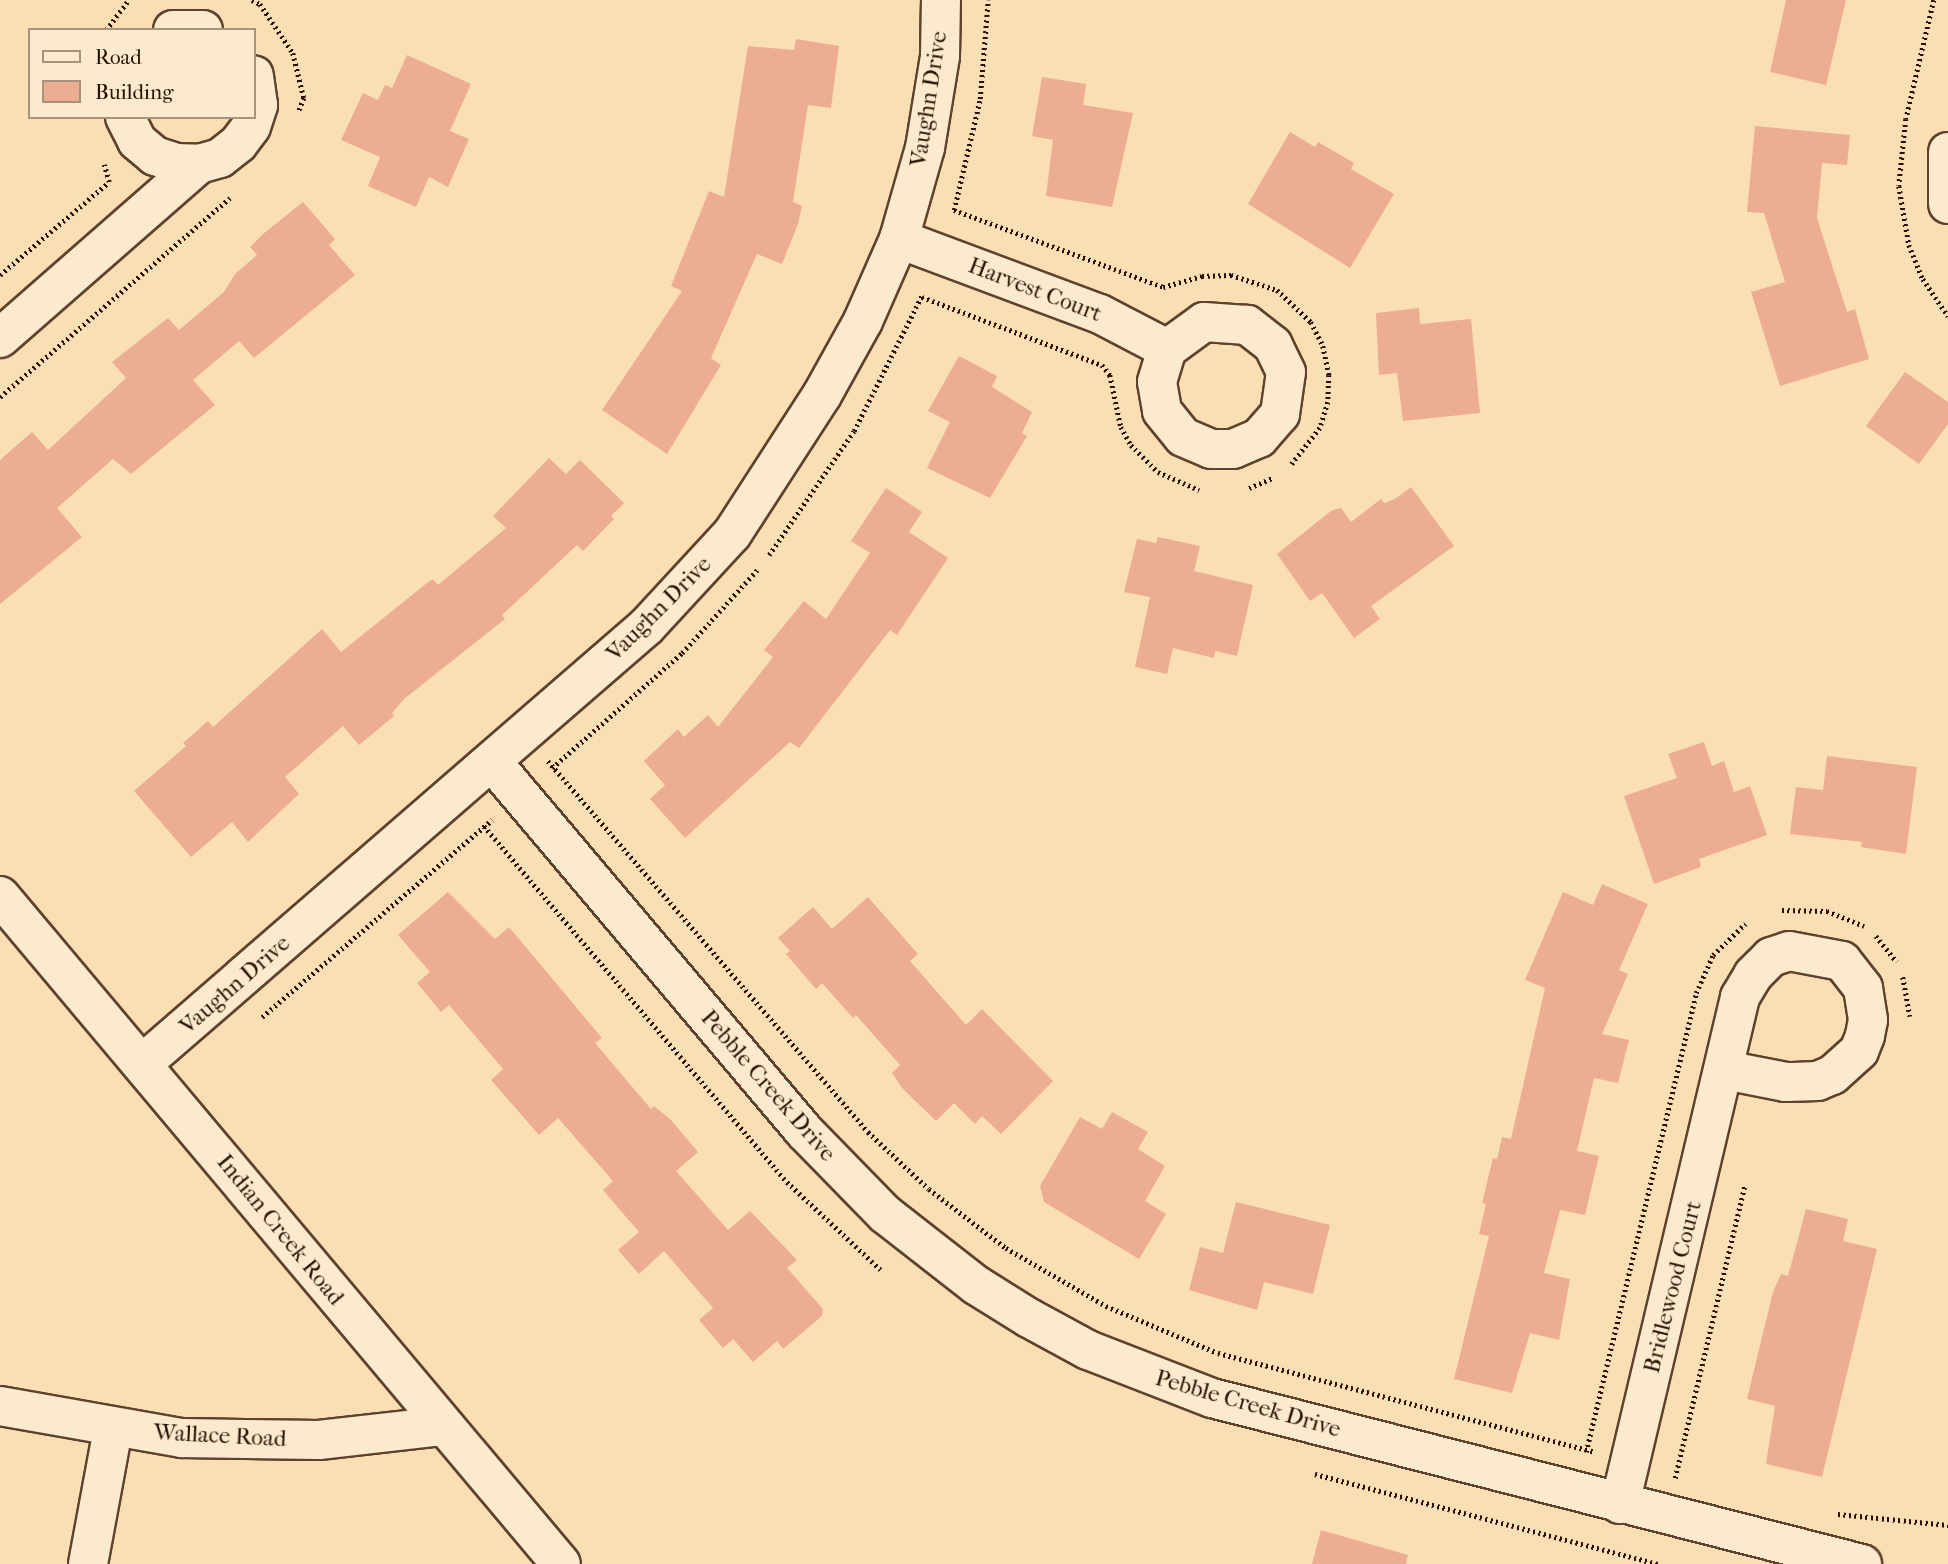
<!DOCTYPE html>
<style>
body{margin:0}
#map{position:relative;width:1948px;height:1564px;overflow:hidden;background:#fadfb5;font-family:"IM FELL French Canon",serif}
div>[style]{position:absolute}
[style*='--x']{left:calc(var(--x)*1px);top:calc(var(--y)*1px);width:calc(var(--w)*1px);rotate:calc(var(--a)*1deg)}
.building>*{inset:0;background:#edad92}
.path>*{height:4.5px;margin-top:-2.25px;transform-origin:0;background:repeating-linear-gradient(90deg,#2a0e00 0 2px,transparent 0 5.5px)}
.roads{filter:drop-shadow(2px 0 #5e422d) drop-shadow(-2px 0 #5e422d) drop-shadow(0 2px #5e422d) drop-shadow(0 -2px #5e422d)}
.minor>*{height:38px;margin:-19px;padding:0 19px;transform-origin:19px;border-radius:19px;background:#fceacf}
span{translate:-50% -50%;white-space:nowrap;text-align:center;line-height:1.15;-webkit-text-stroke:6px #fceacf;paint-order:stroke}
.street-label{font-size:23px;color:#2a0e00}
.legend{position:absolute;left:28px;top:28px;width:228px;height:91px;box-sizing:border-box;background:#fceacf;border:2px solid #a8927c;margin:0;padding:9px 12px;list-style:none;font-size:21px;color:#2a0e00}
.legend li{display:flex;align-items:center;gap:14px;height:35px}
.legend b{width:35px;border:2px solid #a8927c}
</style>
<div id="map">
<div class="building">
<div style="clip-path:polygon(1786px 0,1846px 0,1826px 85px,1770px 72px)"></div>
<div style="clip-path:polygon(796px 39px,839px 46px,831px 108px,808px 105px,793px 202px,802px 206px,798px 224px,782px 264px,757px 254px,711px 358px,721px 365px,667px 454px,602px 410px,682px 291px,671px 286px,709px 191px,724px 197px,748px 46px,794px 50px)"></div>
<div style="clip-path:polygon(407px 55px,471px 84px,450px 131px,469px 139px,448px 187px,429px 177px,416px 207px,368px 186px,380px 157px,341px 140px,363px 93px,378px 100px,385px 85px,392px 88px)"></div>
<div style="clip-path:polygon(1042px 77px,1086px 84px,1083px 105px,1133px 113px,1112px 207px,1046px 196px,1053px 140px,1032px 136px)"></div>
<div style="clip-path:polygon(1755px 126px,1850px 135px,1847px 165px,1822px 163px,1817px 218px,1847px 312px,1855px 309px,1869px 359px,1780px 386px,1751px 292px,1785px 282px,1764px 213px,1747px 212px)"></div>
<div style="clip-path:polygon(1290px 132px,1315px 147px,1318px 142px,1354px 163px,1351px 169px,1394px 194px,1350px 268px,1248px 204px)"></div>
<div style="clip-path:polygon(303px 202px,335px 239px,329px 245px,355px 275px,254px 358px,239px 341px,193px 380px,215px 405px,131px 474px,113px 459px,57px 508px,82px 537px,0 604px,0 460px,32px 432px,48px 450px,126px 378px,112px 362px,168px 318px,179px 330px,224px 292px,235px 274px,257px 255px,250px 247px,263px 234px)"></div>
<div style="clip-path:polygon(1419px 308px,1420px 324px,1471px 319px,1480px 413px,1403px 421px,1397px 373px,1379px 375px,1376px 313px)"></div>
<div style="clip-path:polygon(959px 356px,997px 376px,992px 387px,1032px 412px,1022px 433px,1027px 436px,990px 498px,927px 468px,950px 422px,928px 411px)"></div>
<div style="clip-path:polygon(1905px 372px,1948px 402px,1948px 424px,1919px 464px,1866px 426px)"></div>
<div style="clip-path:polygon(549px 458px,566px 474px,580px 460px,624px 503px,611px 516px,614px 519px,583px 551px,577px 545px,502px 615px,505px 619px,404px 699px,392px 713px,394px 716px,359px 745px,343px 726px,285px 777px,299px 794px,248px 842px,232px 822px,191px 857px,134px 791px,186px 746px,183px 743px,208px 721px,213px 727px,322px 629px,341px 652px,427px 583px,433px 579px,438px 585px,506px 528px,493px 516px)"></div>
<div style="clip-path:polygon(1411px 487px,1454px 546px,1371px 606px,1380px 619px,1354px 638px,1322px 593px,1310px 601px,1277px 554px,1331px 511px,1341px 508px,1351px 522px,1381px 499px,1384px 503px,1395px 499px)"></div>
<div style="clip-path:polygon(886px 488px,922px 512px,909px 532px,948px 558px,897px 635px,890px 630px,799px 748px,790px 742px,685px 838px,650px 799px,665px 785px,644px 761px,678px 729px,684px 737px,708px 715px,718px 727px,773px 657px,764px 650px,804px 601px,826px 619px,870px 553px,851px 541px)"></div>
<div style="clip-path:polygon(1158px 537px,1200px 546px,1194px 571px,1253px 585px,1237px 656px,1215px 651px,1214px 658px,1173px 648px,1167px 674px,1135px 667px,1150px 597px,1124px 592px,1137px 539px,1156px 543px)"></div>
<div style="clip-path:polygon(1704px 742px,1712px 766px,1724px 761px,1734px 792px,1750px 786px,1767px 835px,1699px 859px,1701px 867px,1654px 884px,1624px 796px,1677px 778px,1668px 754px)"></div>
<div style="clip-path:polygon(1827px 756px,1917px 767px,1906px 854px,1861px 847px,1862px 842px,1790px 834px,1796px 787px,1823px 790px)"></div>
<div style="clip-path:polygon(1602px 884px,1648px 904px,1619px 970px,1628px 974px,1602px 1034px,1629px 1040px,1618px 1083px,1594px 1078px,1577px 1151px,1599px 1156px,1585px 1215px,1560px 1210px,1544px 1273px,1570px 1279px,1559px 1340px,1530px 1333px,1512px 1393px,1454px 1379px,1489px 1236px,1479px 1234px,1486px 1204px,1482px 1203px,1493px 1158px,1497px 1159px,1502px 1137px,1511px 1139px,1545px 988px,1525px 980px,1563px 892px,1593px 905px)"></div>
<div style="clip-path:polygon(448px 892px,495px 939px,509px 927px,602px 1038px,595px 1043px,651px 1109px,654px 1106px,671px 1120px,698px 1152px,676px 1171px,728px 1230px,750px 1211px,797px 1260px,787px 1268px,823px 1309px,822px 1316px,783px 1349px,777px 1341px,753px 1362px,733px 1339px,723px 1348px,699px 1320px,713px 1308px,664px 1251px,639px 1274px,618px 1250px,639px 1232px,603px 1190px,613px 1181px,558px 1118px,539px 1135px,491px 1080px,503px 1069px,449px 1005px,441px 1012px,417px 983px,430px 972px,398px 935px)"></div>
<div style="clip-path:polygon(868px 897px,918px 954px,910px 961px,966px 1025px,982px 1009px,1053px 1081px,1001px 1134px,982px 1116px,975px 1124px,954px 1103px,936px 1121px,903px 1089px,892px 1073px,900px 1065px,856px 1015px,853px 1018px,822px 983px,816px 989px,786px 954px,790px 951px,778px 938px,813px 907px,832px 929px)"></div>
<div style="clip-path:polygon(1112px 1112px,1148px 1132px,1138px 1149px,1165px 1166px,1145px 1201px,1166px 1214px,1139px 1259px,1044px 1202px,1040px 1186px,1080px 1117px,1102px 1129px)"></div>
<div style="clip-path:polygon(1236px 1202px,1330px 1225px,1313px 1294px,1264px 1282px,1257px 1310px,1189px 1290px,1200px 1247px,1223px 1253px)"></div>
<div style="clip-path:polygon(1806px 1209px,1848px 1219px,1843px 1241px,1877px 1249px,1822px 1477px,1766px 1464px,1775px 1406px,1747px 1399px,1773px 1292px,1781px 1274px,1788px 1276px)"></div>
<div style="clip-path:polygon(1321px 1530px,1408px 1555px,1406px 1564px,1312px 1564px)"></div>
</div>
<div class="path">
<div style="--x:252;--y:0;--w:9;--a:27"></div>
<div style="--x:260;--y:4;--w:59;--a:56"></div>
<div style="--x:293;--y:53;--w:46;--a:76.3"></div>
<div style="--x:304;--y:98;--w:14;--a:111"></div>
<div style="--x:1934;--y:0;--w:122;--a:103.2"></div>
<div style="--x:1906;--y:119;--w:67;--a:96"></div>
<div style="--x:1899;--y:186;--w:60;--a:80.4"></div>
<div style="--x:1909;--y:245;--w:37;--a:68"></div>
<div style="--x:1923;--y:279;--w:45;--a:56"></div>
<div style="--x:106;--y:30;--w:38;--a:-53"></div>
<div style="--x:954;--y:210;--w:223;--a:20.2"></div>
<div style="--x:1163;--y:287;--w:41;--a:-15.8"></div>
<div style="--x:1202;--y:276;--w:29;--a:-2"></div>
<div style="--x:1231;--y:275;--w:48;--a:18.1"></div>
<div style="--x:1277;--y:290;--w:47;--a:43.3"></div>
<div style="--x:1311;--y:322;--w:27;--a:63"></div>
<div style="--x:1323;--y:346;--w:30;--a:78"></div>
<div style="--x:1329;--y:375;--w:27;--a:92"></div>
<div style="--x:1328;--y:402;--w:27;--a:107"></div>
<div style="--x:1320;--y:428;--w:46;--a:127.9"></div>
<div style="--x:954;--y:210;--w:114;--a:-76.8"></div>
<div style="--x:980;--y:99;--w:99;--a:-85.4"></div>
<div style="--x:0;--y:275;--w:143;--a:-40.5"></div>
<div style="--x:109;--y:182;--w:18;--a:-106"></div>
<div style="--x:922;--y:297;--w:192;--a:20.7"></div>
<div style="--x:1102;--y:365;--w:13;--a:51"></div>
<div style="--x:1110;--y:375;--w:53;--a:78.1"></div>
<div style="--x:1121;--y:427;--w:21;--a:61"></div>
<div style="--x:1131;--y:445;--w:38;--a:45"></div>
<div style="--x:1158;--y:472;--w:45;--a:23.7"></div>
<div style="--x:0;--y:397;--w:304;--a:-40.9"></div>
<div style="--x:1249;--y:488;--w:26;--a:-23"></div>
<div style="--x:769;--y:555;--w:150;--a:-55.6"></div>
<div style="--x:854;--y:431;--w:152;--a:-63.4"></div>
<div style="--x:548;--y:761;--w:490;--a:49.2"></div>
<div style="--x:868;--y:1132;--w:83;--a:43.1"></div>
<div style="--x:929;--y:1189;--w:97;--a:37.5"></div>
<div style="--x:1006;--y:1248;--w:116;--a:30.1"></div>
<div style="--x:1106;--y:1306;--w:121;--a:22.8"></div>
<div style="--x:1218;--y:1353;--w:390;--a:14.7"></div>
<div style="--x:552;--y:768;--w:174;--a:-41.5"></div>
<div style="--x:682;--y:653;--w:112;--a:-47.9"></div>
<div style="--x:484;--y:826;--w:467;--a:49.6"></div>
<div style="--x:787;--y:1182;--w:130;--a:43.1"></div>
<div style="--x:1782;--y:910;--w:45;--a:1.3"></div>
<div style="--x:1827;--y:911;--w:40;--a:22"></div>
<div style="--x:1876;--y:936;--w:33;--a:51"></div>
<div style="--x:1903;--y:977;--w:40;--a:80"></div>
<div style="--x:262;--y:1017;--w:303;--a:-40.6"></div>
<div style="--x:1586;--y:1452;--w:472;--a:-76.5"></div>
<div style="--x:1696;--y:993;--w:42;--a:-65.9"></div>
<div style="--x:1713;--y:955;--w:45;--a:-44.1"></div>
<div style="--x:1315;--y:1474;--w:356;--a:14.7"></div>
<div style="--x:1675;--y:1478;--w:302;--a:-76.6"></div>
<div style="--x:1838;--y:1514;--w:111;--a:5.7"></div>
</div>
<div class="roads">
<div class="minor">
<div style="--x:173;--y:30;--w:30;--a:0"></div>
<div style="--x:125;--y:117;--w:27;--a:63"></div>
<div style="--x:137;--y:141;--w:23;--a:40"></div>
<div style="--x:155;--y:156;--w:22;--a:18"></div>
<div style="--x:176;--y:163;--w:23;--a:2"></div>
<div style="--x:199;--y:164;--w:22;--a:-16"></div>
<div style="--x:220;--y:158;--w:23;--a:-38"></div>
<div style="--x:238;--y:144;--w:21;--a:-53"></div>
<div style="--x:251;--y:127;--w:23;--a:-72"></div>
<div style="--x:258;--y:105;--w:30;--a:-98"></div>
<div style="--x:1948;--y:152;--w:52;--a:90"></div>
<div style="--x:899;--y:239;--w:215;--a:20.5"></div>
<div style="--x:1100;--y:314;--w:76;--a:27.6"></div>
<div style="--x:1167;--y:349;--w:34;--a:107"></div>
<div style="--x:1157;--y:382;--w:29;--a:80"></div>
<div style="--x:1162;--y:411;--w:33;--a:51"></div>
<div style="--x:1183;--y:437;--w:30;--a:23"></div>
<div style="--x:1211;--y:449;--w:22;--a:0"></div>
<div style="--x:1233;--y:449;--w:28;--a:-23"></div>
<div style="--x:1259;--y:438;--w:32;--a:-49"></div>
<div style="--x:1280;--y:414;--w:42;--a:-81.9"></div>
<div style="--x:1286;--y:372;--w:30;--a:-116"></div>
<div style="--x:1273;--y:345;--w:33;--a:-142"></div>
<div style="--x:1247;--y:325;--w:43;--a:-176"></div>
<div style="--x:1204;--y:322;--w:46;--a:143.9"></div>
<div style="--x:0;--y:338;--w:264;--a:-41.2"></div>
<div style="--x:493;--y:763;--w:483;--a:49.8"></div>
<div style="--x:805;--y:1132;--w:115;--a:45.7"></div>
<div style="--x:885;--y:1214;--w:115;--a:38"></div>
<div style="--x:976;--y:1285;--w:62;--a:31.9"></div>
<div style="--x:1029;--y:1318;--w:67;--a:28.5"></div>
<div style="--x:1088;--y:1350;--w:133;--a:21.2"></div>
<div style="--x:1212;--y:1398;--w:671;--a:14.33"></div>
<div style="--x:0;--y:896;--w:872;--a:49.98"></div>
<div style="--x:142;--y:1064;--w:668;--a:-40.94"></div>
<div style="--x:647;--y:626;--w:125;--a:-47.3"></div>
<div style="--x:732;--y:534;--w:166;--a:-57.1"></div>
<div style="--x:822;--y:395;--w:85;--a:-61"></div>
<div style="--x:863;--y:321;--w:90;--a:-66.3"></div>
<div style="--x:899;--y:239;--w:95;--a:-74.1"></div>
<div style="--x:925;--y:148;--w:93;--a:-80.7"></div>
<div style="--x:940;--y:56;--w:56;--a:-89"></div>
<div style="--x:0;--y:1406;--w:185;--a:10"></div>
<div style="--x:182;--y:1438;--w:137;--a:0.8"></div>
<div style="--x:319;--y:1440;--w:123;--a:-6.5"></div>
<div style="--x:1620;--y:1504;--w:521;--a:-76.68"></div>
<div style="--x:1740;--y:997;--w:26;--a:-59"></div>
<div style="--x:1753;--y:975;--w:25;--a:-45"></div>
<div style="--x:1771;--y:957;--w:19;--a:-18"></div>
<div style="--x:1789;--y:951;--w:54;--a:10.7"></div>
<div style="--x:1842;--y:961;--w:34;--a:52"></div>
<div style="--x:1863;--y:988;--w:32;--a:81"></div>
<div style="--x:1868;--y:1020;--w:16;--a:101"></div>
<div style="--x:1865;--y:1036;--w:16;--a:112"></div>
<div style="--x:1859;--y:1051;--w:36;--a:138"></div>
<div style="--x:1832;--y:1075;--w:15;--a:157"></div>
<div style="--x:1818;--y:1081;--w:32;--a:178"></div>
<div style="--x:1786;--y:1082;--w:62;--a:-168.9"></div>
<div style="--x:88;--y:1564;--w:137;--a:-79.5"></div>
</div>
</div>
<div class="street-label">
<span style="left:929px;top:99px;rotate:-81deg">Vaughn Drive</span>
<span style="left:1035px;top:290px;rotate:21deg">Harvest Court</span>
<span style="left:659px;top:609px;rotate:-45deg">Vaughn Drive</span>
<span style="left:235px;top:985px;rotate:-41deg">Vaughn Drive</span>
<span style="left:768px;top:1086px;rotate:49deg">Pebble Creek Drive</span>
<span style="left:280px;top:1230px;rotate:51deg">Indian Creek Road</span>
<span style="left:1673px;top:1287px;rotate:-76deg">Bridlewood Court</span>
<span style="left:1248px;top:1404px;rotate:16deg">Pebble Creek Drive</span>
<span style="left:220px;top:1436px;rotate:3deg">Wallace Road</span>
</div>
<ul class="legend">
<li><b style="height:9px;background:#fceacf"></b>Road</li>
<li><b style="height:19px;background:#edad92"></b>Building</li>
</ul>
</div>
